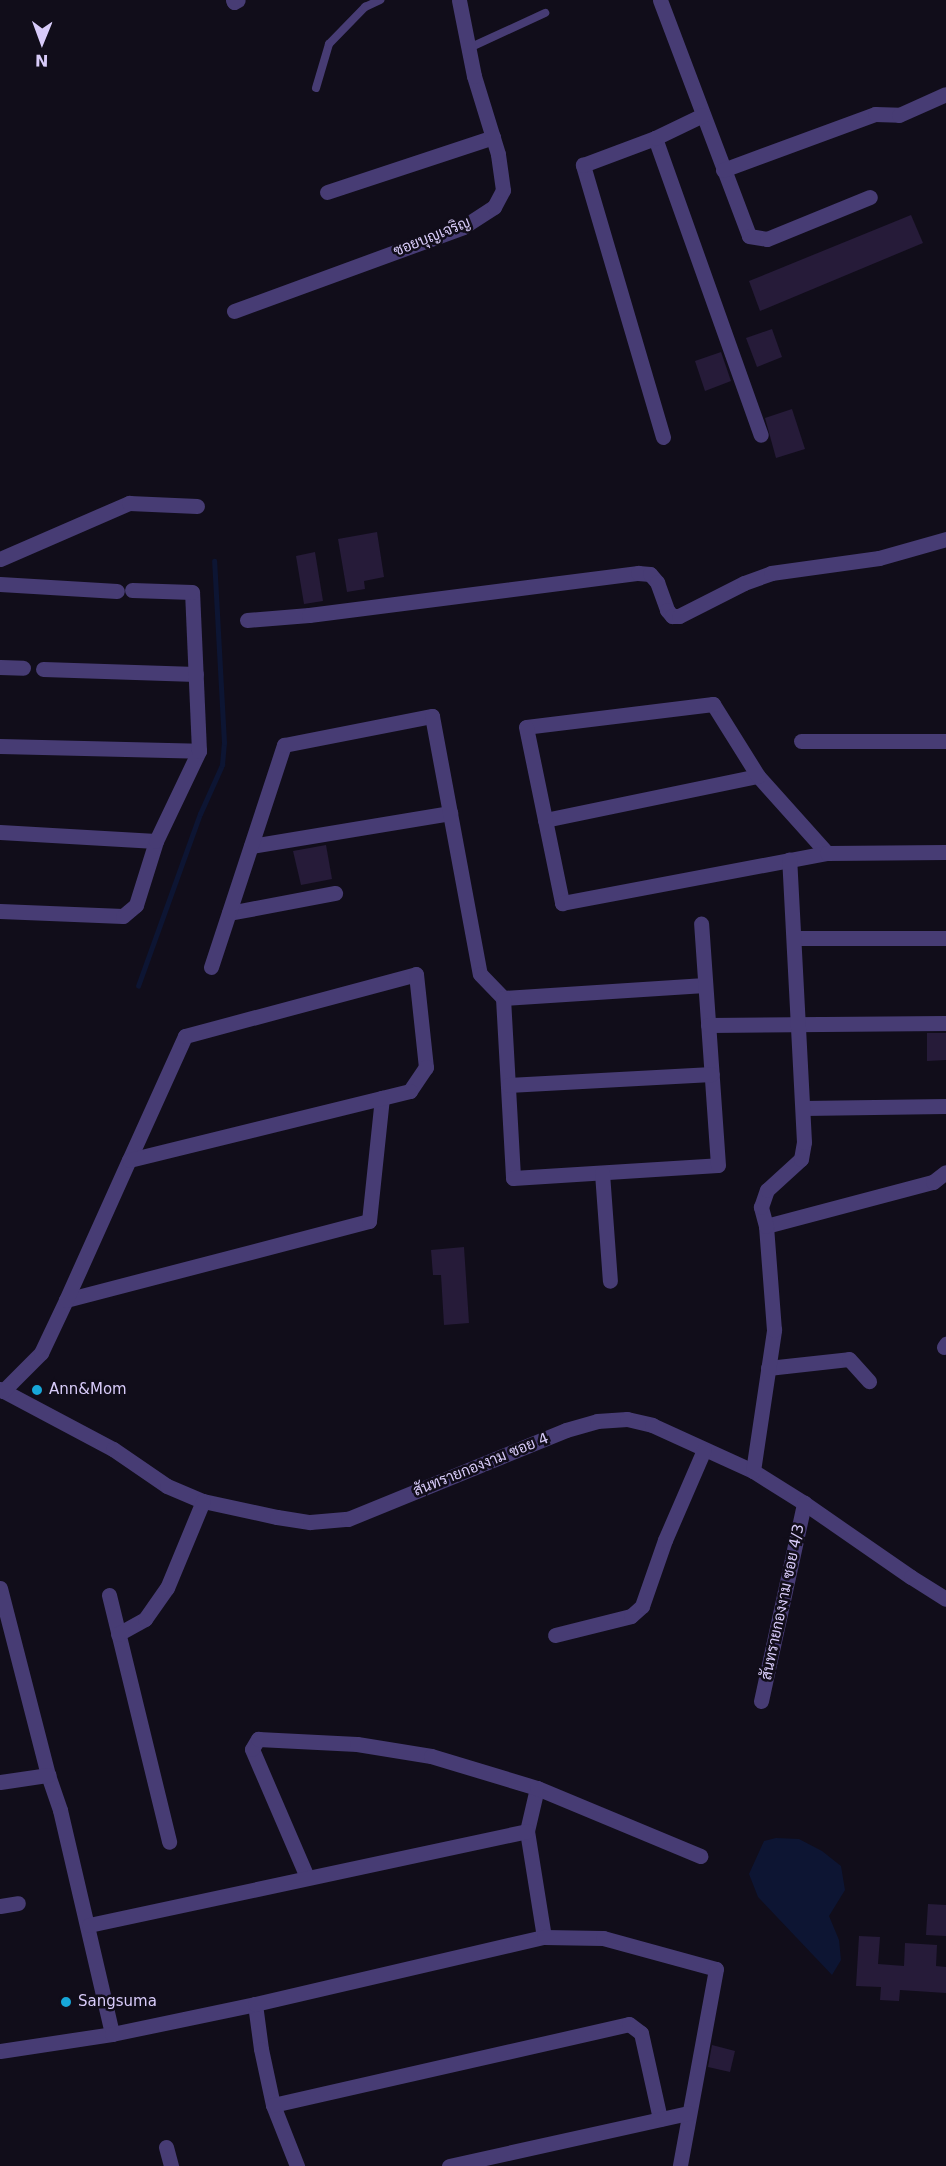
<!DOCTYPE html>
<meta charset="utf-8">
<style>
body{margin:0}
#map{position:relative;width:946px;height:2166px;overflow:hidden;background:#110d1a;font-family:"DejaVu Sans",Sarabun,sans-serif}
div>[style]{position:absolute}
[style*='--x']{left:calc(var(--x)*1px);top:calc(var(--y)*1px);width:calc(var(--w)*1px);rotate:calc(var(--a)*1deg)}
.water>*{inset:0;background:#0d1533}
.stream>*{height:4.5px;margin:-2.25px;padding:0 2.25px;transform-origin:2.25px;border-radius:2.25px;background:#0d1533}
.building>*{inset:0;background:#261b39}
.service>*{height:8px;margin:-4px;padding:0 4px;transform-origin:4px;border-radius:4px;background:#473c74}
.minor>*{height:15px;margin:-7.5px;padding:0 7.5px;transform-origin:7.5px;border-radius:7.5px;background:#473c74}
.dots>*{width:16px;height:16px;translate:-50% -50%;box-sizing:border-box;border:3px solid #110d1a;border-radius:50%}
span{translate:-50% -50%;white-space:nowrap;text-align:center;line-height:1.15;-webkit-text-stroke:5px #110d1a;paint-order:stroke}
.street-label{font-size:15px;color:#d8cbf9}
.poi-label{font-size:15px;color:#d8cbf9}
.left{translate:0 -50%;text-align:left}
.north{position:absolute;left:12px;top:12px;width:60px;height:60px;-webkit-text-stroke:4px #110d1a;paint-order:stroke;rotate:181deg;font-size:16px;font-weight:700;line-height:24px;text-align:center;color:#d8cbf9}
.north::after{content:'';display:block;margin:auto;width:21px;height:27px;background:#d8cbf9;clip-path:polygon(50% 0,100% 100%,50% 72%,0 100%)}
</style>
<div id="map">
<div class="water">
<div style="clip-path:polygon(776px 1838px,799px 1839px,822px 1851px,841px 1866px,845px 1890px,829px 1916px,839px 1940px,841px 1960px,832px 1975px,758px 1897px,749px 1874px,764px 1841px)"></div>
</div>
<div class="stream">
<div style="--x:138;--y:986;--w:183;--a:-70.2"></div>
<div style="--x:200;--y:814;--w:54;--a:-65.8"></div>
<div style="--x:222;--y:765;--w:22;--a:-85"></div>
<div style="--x:224;--y:743;--w:182;--a:-93.1"></div>
</div>
<div class="building">
<div style="clip-path:polygon(911px 215px,923px 243px,760px 311px,749px 281px)"></div>
<div style="clip-path:polygon(772px 329px,782px 357px,757px 367px,746px 338px)"></div>
<div style="clip-path:polygon(721px 352px,731px 381px,705px 391px,695px 361px)"></div>
<div style="clip-path:polygon(792px 409px,805px 449px,776px 458px,765px 418px)"></div>
<div style="clip-path:polygon(377px 532px,384px 577px,364px 581px,365px 589px,347px 592px,338px 539px)"></div>
<div style="clip-path:polygon(315px 552px,323px 601px,304px 604px,296px 556px)"></div>
<div style="clip-path:polygon(326px 845px,332px 879px,301px 885px,293px 851px)"></div>
<div style="clip-path:polygon(927px 1033px,946px 1033px,946px 1060px,927px 1061px)"></div>
<div style="clip-path:polygon(464px 1247px,469px 1323px,444px 1325px,441px 1275px,433px 1275px,431px 1250px)"></div>
<div style="clip-path:polygon(928px 1904px,946px 1905px,946px 1936px,926px 1935px)"></div>
<div style="clip-path:polygon(859px 1936px,880px 1937px,878px 1964px,904px 1966px,905px 1943px,937px 1945px,936px 1966px,946px 1967px,946px 1993px,900px 1990px,899px 2001px,880px 2000px,881px 1987px,856px 1986px)"></div>
<div style="clip-path:polygon(712px 2045px,735px 2051px,730px 2072px,708px 2067px)"></div>
</div>
<div class="service">
<div style="--x:469;--y:48;--w:84;--a:-24.7"></div>
<div style="--x:316;--y:88;--w:46;--a:-73.5"></div>
<div style="--x:329;--y:44;--w:52;--a:-45.8"></div>
<div style="--x:365;--y:7;--w:17;--a:-25"></div>
</div>
<div class="minor">
<div style="--x:233;--y:0;--w:2;--a:63"></div>
<div style="--x:234;--y:2;--w:4;--a:-27"></div>
<div style="--x:660;--y:0;--w:252;--a:69.3"></div>
<div style="--x:749;--y:236;--w:18;--a:9"></div>
<div style="--x:767;--y:239;--w:111;--a:-22.2"></div>
<div style="--x:655;--y:138;--w:315;--a:70.4"></div>
<div style="--x:723;--y:170;--w:162;--a:-20.2"></div>
<div style="--x:875;--y:114;--w:24;--a:2"></div>
<div style="--x:899;--y:115;--w:51;--a:-24.1"></div>
<div style="--x:327;--y:192;--w:175;--a:-18.3"></div>
<div style="--x:234;--y:311;--w:244;--a:-20.1"></div>
<div style="--x:463;--y:227;--w:37;--a:-33"></div>
<div style="--x:494;--y:207;--w:19;--a:-62"></div>
<div style="--x:503;--y:190;--w:36;--a:-98"></div>
<div style="--x:498;--y:154;--w:82;--a:-107.1"></div>
<div style="--x:474;--y:76;--w:77;--a:-101.2"></div>
<div style="--x:663;--y:437;--w:284;--a:-106.4"></div>
<div style="--x:583;--y:165;--w:77;--a:-20.6"></div>
<div style="--x:655;--y:138;--w:53;--a:-25.6"></div>
<div style="--x:0;--y:559;--w:141;--a:-23.5"></div>
<div style="--x:129;--y:503;--w:68;--a:2.5"></div>
<div style="--x:0;--y:584;--w:117;--a:3.4"></div>
<div style="--x:247;--y:620;--w:62;--a:-4.6"></div>
<div style="--x:309;--y:615;--w:332;--a:-7.3"></div>
<div style="--x:638;--y:573;--w:12;--a:5"></div>
<div style="--x:650;--y:574;--w:11;--a:49"></div>
<div style="--x:657;--y:582;--w:30;--a:70"></div>
<div style="--x:667;--y:610;--w:8;--a:50"></div>
<div style="--x:672;--y:616;--w:7;--a:0"></div>
<div style="--x:679;--y:616;--w:73;--a:-26.9"></div>
<div style="--x:744;--y:583;--w:29;--a:-20"></div>
<div style="--x:771;--y:573;--w:109;--a:-7.9"></div>
<div style="--x:879;--y:558;--w:70;--a:-15.8"></div>
<div style="--x:0;--y:667;--w:23;--a:2"></div>
<div style="--x:43;--y:669;--w:153;--a:1.9"></div>
<div style="--x:801;--y:741;--w:145;--a:0"></div>
<div style="--x:0;--y:746;--w:199;--a:1.4"></div>
<div style="--x:545;--y:820;--w:217;--a:-11.7"></div>
<div style="--x:0;--y:832;--w:156;--a:3.3"></div>
<div style="--x:251;--y:846;--w:202;--a:-9.4"></div>
<div style="--x:827;--y:853;--w:103;--a:-131.9"></div>
<div style="--x:758;--y:776;--w:85;--a:-122"></div>
<div style="--x:713;--y:704;--w:188;--a:173"></div>
<div style="--x:526;--y:727;--w:180;--a:78.4"></div>
<div style="--x:562;--y:903;--w:270;--a:-10.7"></div>
<div style="--x:827;--y:853;--w:119;--a:-0.5"></div>
<div style="--x:0;--y:911;--w:123;--a:2.3"></div>
<div style="--x:123;--y:916;--w:17;--a:-40"></div>
<div style="--x:136;--y:905;--w:67;--a:-72.6"></div>
<div style="--x:156;--y:841;--w:100;--a:-64.5"></div>
<div style="--x:199;--y:751;--w:159;--a:-92.5"></div>
<div style="--x:192;--y:592;--w:60;--a:-178.1"></div>
<div style="--x:229;--y:913;--w:108;--a:-10.7"></div>
<div style="--x:794;--y:938;--w:152;--a:0"></div>
<div style="--x:211;--y:967;--w:234;--a:-71.8"></div>
<div style="--x:284;--y:745;--w:151;--a:-11.1"></div>
<div style="--x:432;--y:716;--w:262;--a:79.5"></div>
<div style="--x:480;--y:974;--w:33;--a:46"></div>
<div style="--x:503;--y:998;--w:202;--a:-3.7"></div>
<div style="--x:503;--y:998;--w:180;--a:86.8"></div>
<div style="--x:513;--y:1178;--w:205;--a:-3.6"></div>
<div style="--x:718;--y:1165;--w:242;--a:-94"></div>
<div style="--x:708;--y:1025;--w:238;--a:-0.5"></div>
<div style="--x:508;--y:1085;--w:204;--a:-3.1"></div>
<div style="--x:803;--y:1108;--w:143;--a:-0.8"></div>
<div style="--x:602;--y:1173;--w:108;--a:85.8"></div>
<div style="--x:766;--y:1226;--w:173;--a:-14.8"></div>
<div style="--x:933;--y:1182;--w:16;--a:-38"></div>
<div style="--x:66;--y:1300;--w:313;--a:-14.6"></div>
<div style="--x:369;--y:1221;--w:124;--a:-84"></div>
<div style="--x:944;--y:1347;--w:4;--a:-56"></div>
<div style="--x:768;--y:1368;--w:81;--a:-6.3"></div>
<div style="--x:849;--y:1359;--w:30;--a:48"></div>
<div style="--x:0;--y:1389;--w:128;--a:28"></div>
<div style="--x:113;--y:1449;--w:65;--a:34.4"></div>
<div style="--x:167;--y:1486;--w:39;--a:23"></div>
<div style="--x:203;--y:1501;--w:76;--a:12.2"></div>
<div style="--x:277;--y:1517;--w:33;--a:9"></div>
<div style="--x:310;--y:1522;--w:38;--a:-5"></div>
<div style="--x:348;--y:1519;--w:235;--a:-22.2"></div>
<div style="--x:566;--y:1430;--w:32;--a:-16"></div>
<div style="--x:597;--y:1421;--w:30;--a:-4"></div>
<div style="--x:627;--y:1419;--w:26;--a:13"></div>
<div style="--x:652;--y:1425;--w:111;--a:24.5"></div>
<div style="--x:753;--y:1471;--w:60;--a:32.1"></div>
<div style="--x:804;--y:1503;--w:130;--a:34.7"></div>
<div style="--x:911;--y:1577;--w:41;--a:32.2"></div>
<div style="--x:3;--y:1391;--w:54;--a:-45"></div>
<div style="--x:41;--y:1353;--w:59;--a:-64.7"></div>
<div style="--x:66;--y:1300;--w:154;--a:-65.8"></div>
<div style="--x:129;--y:1160;--w:136;--a:-65.7"></div>
<div style="--x:185;--y:1036;--w:239;--a:-15"></div>
<div style="--x:416;--y:974;--w:94;--a:83.9"></div>
<div style="--x:426;--y:1067;--w:29;--a:124"></div>
<div style="--x:410;--y:1091;--w:289;--a:166.2"></div>
<div style="--x:753;--y:1471;--w:143;--a:-81.5"></div>
<div style="--x:774;--y:1330;--w:104;--a:-94.4"></div>
<div style="--x:766;--y:1226;--w:20;--a:-105"></div>
<div style="--x:761;--y:1207;--w:18;--a:-71"></div>
<div style="--x:767;--y:1190;--w:46;--a:-42.4"></div>
<div style="--x:801;--y:1159;--w:17;--a:-80"></div>
<div style="--x:804;--y:1142;--w:283;--a:-93"></div>
<div style="--x:0;--y:1588;--w:193;--a:75.6"></div>
<div style="--x:48;--y:1775;--w:37;--a:71"></div>
<div style="--x:60;--y:1810;--w:230;--a:76.9"></div>
<div style="--x:109;--y:1595;--w:254;--a:76.3"></div>
<div style="--x:118;--y:1634;--w:31;--a:-29"></div>
<div style="--x:145;--y:1619;--w:38;--a:-55"></div>
<div style="--x:167;--y:1588;--w:94;--a:-67.5"></div>
<div style="--x:555;--y:1635;--w:78;--a:-14"></div>
<div style="--x:631;--y:1616;--w:15;--a:-42"></div>
<div style="--x:642;--y:1606;--w:70;--a:-70.8"></div>
<div style="--x:665;--y:1540;--w:98;--a:-66.6"></div>
<div style="--x:761;--y:1701;--w:203;--a:-77.7"></div>
<div style="--x:0;--y:1782;--w:49;--a:-8.3"></div>
<div style="--x:537;--y:1788;--w:44;--a:103.1"></div>
<div style="--x:527;--y:1831;--w:107;--a:80.9"></div>
<div style="--x:307;--y:1877;--w:139;--a:-113.3"></div>
<div style="--x:252;--y:1749;--w:12;--a:-59"></div>
<div style="--x:258;--y:1739;--w:99;--a:2.9"></div>
<div style="--x:357;--y:1744;--w:75;--a:9.2"></div>
<div style="--x:431;--y:1756;--w:111;--a:16.8"></div>
<div style="--x:537;--y:1788;--w:177;--a:22.6"></div>
<div style="--x:0;--y:1906;--w:18;--a:-9"></div>
<div style="--x:89;--y:1925;--w:448;--a:-12.1"></div>
<div style="--x:255;--y:2004;--w:45;--a:82.4"></div>
<div style="--x:261;--y:2049;--w:57;--a:77.9"></div>
<div style="--x:273;--y:2105;--w:66;--a:68.5"></div>
<div style="--x:0;--y:2051;--w:113;--a:-8.6"></div>
<div style="--x:112;--y:2034;--w:146;--a:-11.8"></div>
<div style="--x:255;--y:2004;--w:297;--a:-13.1"></div>
<div style="--x:544;--y:1937;--w:59;--a:1"></div>
<div style="--x:603;--y:1938;--w:117;--a:15.3"></div>
<div style="--x:716;--y:1969;--w:200;--a:100.4"></div>
<div style="--x:273;--y:2105;--w:365;--a:-12.8"></div>
<div style="--x:629;--y:2024;--w:15;--a:37"></div>
<div style="--x:641;--y:2033;--w:88;--a:77.5"></div>
<div style="--x:166;--y:2147;--w:20;--a:75"></div>
<div style="--x:449;--y:2166;--w:245;--a:-12.5"></div>
</div>
<div class="dots">
<div style="left:37px;top:1390px;background:#17a7d9"></div>
<div style="left:66px;top:2002px;background:#17a7d9"></div>
</div>
<div class="street-label">
<span style="left:432px;top:237px;rotate:-22deg">ซอยบุญเจริญ</span>
<span style="left:481px;top:1465px;rotate:-22deg">สันทรายกองงาม ซอย 4</span>
<span style="left:783px;top:1602px;rotate:-78deg">สันทรายกองงาม ซอย 4/3</span>
</div>
<div class="poi-label">
<span class="left" style="left:49px;top:1390px">Ann&amp;Mom</span>
<span class="left" style="left:78px;top:2002px">Sangsuma</span>
</div>
<div class="north">N</div>
</div>
